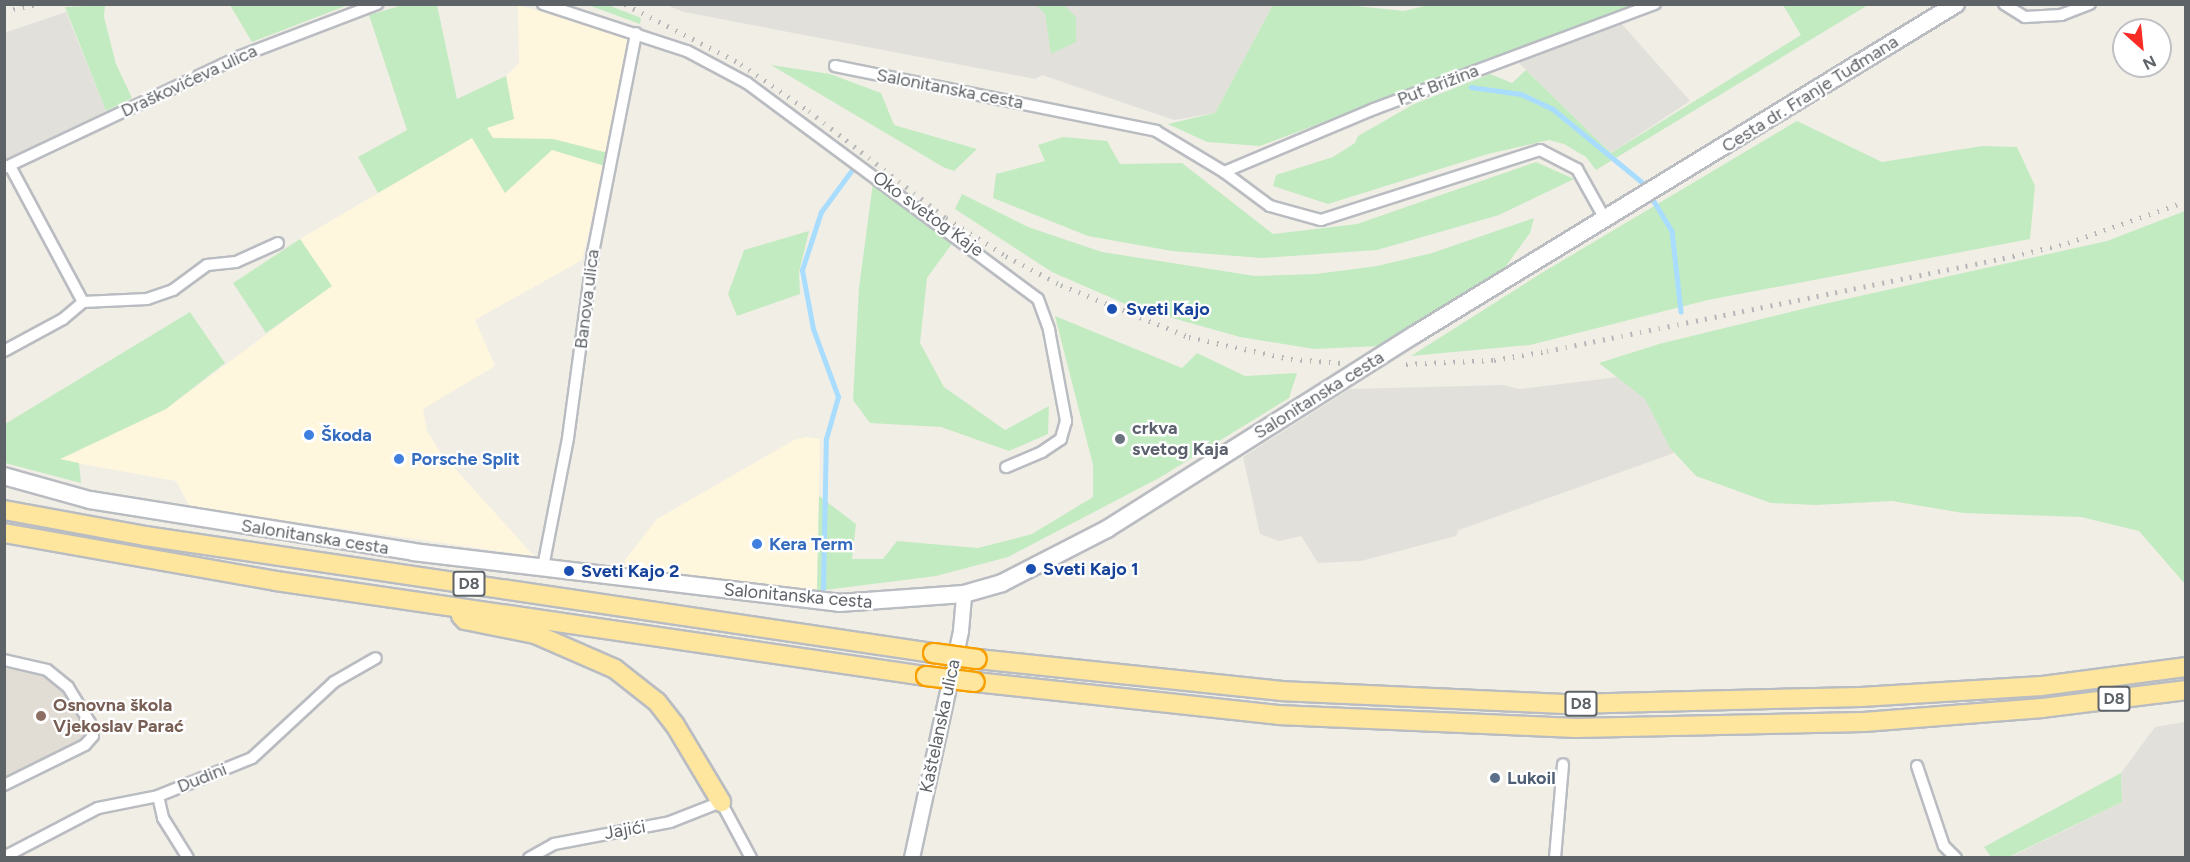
<!DOCTYPE html>
<meta charset="utf-8">
<style>
body{margin:0}
#map{position:relative;width:2190px;height:862px;overflow:hidden;background:#f1eee6;font-family:Figtree,sans-serif}
div>[style]{position:absolute}
[style*='--x']{left:calc(var(--x)*1px);top:calc(var(--y)*1px);width:calc(var(--w)*1px);rotate:calc(var(--a)*1deg)}
.commercial>*{inset:0;background:#fff6de}
.industrial>*{inset:0;background:#e2e0db}
.education>*{inset:0;background:#e1ddd5}
.green>*{inset:0;background:#c3ebc1}
.stream>*{height:4.5px;margin:-2.25px;padding:0 2.25px;transform-origin:2.25px;border-radius:2.25px;background:#a9ddff}
.roads{filter:drop-shadow(2px 0 #b9bcc1) drop-shadow(-2px 0 #b9bcc1) drop-shadow(0 2px #b9bcc1) drop-shadow(0 -2px #b9bcc1)}
.minor>*{height:10px;margin:-5px;padding:0 5px;transform-origin:5px;border-radius:5px;background:#fff}
.tertiary>*{height:14px;margin:-7px;padding:0 7px;transform-origin:7px;border-radius:7px;background:#fff}
.secondary>*{height:16px;margin:-8px;padding:0 8px;transform-origin:8px;border-radius:8px;background:#fff}
.trunk>*{height:18px;margin:-9px;padding:0 9px;transform-origin:9px;border-radius:9px;background:#ffe69f}
.rail>*{height:4.5px;margin-top:-2.25px;transform-origin:0;background:repeating-linear-gradient(90deg,#b5b6b7 0 1.5px,transparent 0 9.5px)}
.bridges{filter:drop-shadow(2px 0 #f89f00) drop-shadow(-2px 0 #f89f00) drop-shadow(0 2px #f89f00) drop-shadow(0 -2px #f89f00)}
.trunk-bridge>*{height:18px;margin:-9px;padding:0 9px;transform-origin:9px;border-radius:9px;background:#ffe69f}
.dots>*{width:16px;height:16px;translate:-50% -50%;box-sizing:border-box;border:3px solid #fff;border-radius:50%}
span{translate:-50% -50%;white-space:nowrap;text-align:center;line-height:1.15;-webkit-text-stroke:4.5px #fff;paint-order:stroke}
.shield-label span{padding:2px 4px;background:#fff;border:2px solid;border-radius:4px;-webkit-text-stroke-width:0}
.shield-label{font-size:16px;color:#5e6368;font-weight:700}
.street-label{font-size:18px;color:#5e6368}
.transit-label{font-size:18px;color:#164399;font-weight:700}
.left{translate:0 -50%;text-align:left}
.worship-label{font-size:18px;color:#5b616d;font-weight:700}
.shop-label{font-size:18px;color:#366cbe;font-weight:700}
.education-label{font-size:18px;color:#785e54;font-weight:700}
.service-label{font-size:18px;color:#4e5e75;font-weight:700}
.frame{position:absolute;inset:0;border:6px solid #5e6368;pointer-events:none}
.north{position:absolute;left:2112px;top:18px;width:60px;height:60px;box-sizing:border-box;background:#fff;border:2px solid #bfc1c3;border-radius:50%;rotate:153deg;font-size:16px;font-weight:700;line-height:24px;text-align:center;color:#5e6368}
.north::after{content:'';display:block;margin:auto;width:21px;height:27px;background:#f92c25;clip-path:polygon(50% 0,100% 100%,50% 72%,0 100%)}
</style>
<div id="map">
<div class="commercial">
<div style="clip-path:polygon(518px 5px,630px 37px,608px 153px,553px 139px,493px 138px,487px 128px,514px 119px,506px 76px,519px 63px)"></div>
<div style="clip-path:polygon(472px 138px,505px 193px,552px 150px,605px 166px,582px 260px,475px 320px,495px 366px,423px 409px,427px 431px,440px 452px,534px 556px,190px 507px,176px 481px,59px 460px,166px 409px,331px 286px,300px 239px)"></div>
<div style="clip-path:polygon(806px 437px,820px 439px,817px 591px,710px 584px,625px 570px,625px 560px,657px 519px,794px 440px)"></div>
</div>
<div class="industrial">
<div style="clip-path:polygon(666px 5px,1273px 5px,1215px 113px,1174px 120px,1042px 75px,1035px 79px,684px 12px)"></div>
<div style="clip-path:polygon(66px 12px,106px 111px,5px 161px,4px 33px)"></div>
<div style="clip-path:polygon(1621px 23px,1690px 101px,1611px 153px,1518px 62px)"></div>
<div style="clip-path:polygon(1618px 377px,1646px 399px,1674px 453px,1459px 530px,1456px 536px,1361px 561px,1318px 563px,1301px 536px,1279px 541px,1260px 534px,1243px 457px,1350px 389px,1503px 385px,1519px 389px)"></div>
<div style="clip-path:polygon(2185px 722px,2185px 857px,2009px 858px,2122px 802px,2121px 773px,2155px 727px)"></div>
</div>
<div class="education">
<div style="clip-path:polygon(5px 668px,47px 676px,70px 700px,86px 733px,78px 742px,5px 779px)"></div>
</div>
<div class="green">
<div style="clip-path:polygon(406px 4px,437px 5px,457px 99px,506px 76px,514px 119px,487px 128px,493px 138px,553px 139px,608px 153px,605px 166px,552px 150px,505px 193px,472px 138px,378px 193px,358px 157px,407px 130px,369px 15px)"></div>
<div style="clip-path:polygon(1337px 4px,1404px 11px,1432px 4px,1635px 5px,1260px 146px,1207px 142px,1168px 124px,1215px 113px,1273px 5px)"></div>
<div style="clip-path:polygon(105px 5px,104px 17px,116px 64px,132px 98px,106px 111px,65px 7px)"></div>
<div style="clip-path:polygon(230px 5px,348px 5px,252px 42px)"></div>
<div style="clip-path:polygon(588px 5px,608px 5px,641px 18px,640px 24px)"></div>
<div style="clip-path:polygon(1036px 5px,1064px 5px,1076px 17px,1076px 42px,1051px 54px,1045px 14px)"></div>
<div style="clip-path:polygon(1783px 5px,1868px 5px,1596px 170px,1586px 157px,1564px 144px,1549px 140px,1488px 154px,1328px 204px,1273px 186px,1276px 175px,1333px 157px,1355px 143px,1358px 136px,1414px 104px,1490px 74px,1512px 83px,1526px 70px,1611px 153px,1801px 35px)"></div>
<div style="clip-path:polygon(771px 65px,830px 74px,881px 93px,894px 125px,977px 149px,954px 171px,943px 167px)"></div>
<div style="clip-path:polygon(1797px 121px,1882px 162px,1982px 146px,2017px 147px,2035px 186px,2030px 239px,1708px 300px,1530px 345px,1411px 356px,1540px 274px)"></div>
<div style="clip-path:polygon(1063px 137px,1107px 141px,1120px 164px,1182px 163px,1273px 234px,1357px 224px,1536px 162px,1574px 179px,1499px 215px,1377px 250px,1262px 258px,1172px 251px,1088px 236px,993px 198px,996px 174px,1045px 161px,1038px 145px)"></div>
<div style="clip-path:polygon(873px 183px,954px 241px,927px 278px,920px 343px,944px 387px,1005px 430px,1049px 406px,1048px 434px,1009px 451px,941px 427px,870px 423px,853px 400px,859px 288px)"></div>
<div style="clip-path:polygon(962px 194px,1028px 227px,1102px 252px,1255px 276px,1316px 274px,1377px 266px,1432px 253px,1534px 218px,1530px 233px,1498px 277px,1379px 346px,1314px 349px,1240px 337px,1130px 306px,1052px 272px,955px 209px)"></div>
<div style="clip-path:polygon(2185px 211px,2185px 584px,2139px 531px,2081px 517px,1963px 513px,1892px 501px,1815px 505px,1771px 503px,1696px 476px,1670px 448px,1645px 399px,1599px 363px,1659px 344px,1815px 306px,2107px 241px)"></div>
<div style="clip-path:polygon(809px 231px,799px 272px,800px 294px,737px 316px,728px 294px,744px 250px)"></div>
<div style="clip-path:polygon(300px 239px,332px 286px,266px 333px,233px 283px)"></div>
<div style="clip-path:polygon(190px 312px,225px 363px,166px 409px,60px 459px,79px 463px,81px 483px,5px 463px,5px 424px)"></div>
<div style="clip-path:polygon(1055px 316px,1182px 368px,1197px 353px,1245px 376px,1297px 373px,1289px 398px,1159px 478px,1008px 557px,936px 576px,817px 591px,819px 496px,856px 524px,852px 559px,883px 559px,897px 541px,978px 548px,1032px 534px,1093px 497px,1093px 465px)"></div>
<div style="clip-path:polygon(2121px 773px,2122px 802px,2009px 857px,1991px 857px,1984px 847px)"></div>
</div>
<div class="stream">
<div style="--x:1471;--y:87;--w:50;--a:8"></div>
<div style="--x:1521;--y:94;--w:35;--a:25"></div>
<div style="--x:1553;--y:109;--w:117;--a:39.4"></div>
<div style="--x:1643;--y:183;--w:56;--a:58.9"></div>
<div style="--x:1672;--y:231;--w:81;--a:83.6"></div>
<div style="--x:823;--y:589;--w:150;--a:-88.9"></div>
<div style="--x:826;--y:439;--w:44;--a:-74.1"></div>
<div style="--x:838;--y:397;--w:72;--a:-110.2"></div>
<div style="--x:813;--y:329;--w:60;--a:-100.6"></div>
<div style="--x:802;--y:270;--w:61;--a:-71.9"></div>
<div style="--x:821;--y:212;--w:52;--a:-53.6"></div>
</div>
<div class="roads">
<div class="minor">
<div style="--x:543;--y:4;--w:151;--a:18.1"></div>
<div style="--x:687;--y:51;--w:68;--a:28.1"></div>
<div style="--x:747;--y:83;--w:362;--a:36.6"></div>
<div style="--x:1038;--y:299;--w:33;--a:70"></div>
<div style="--x:1049;--y:330;--w:93;--a:79.4"></div>
<div style="--x:1066;--y:421;--w:19;--a:106"></div>
<div style="--x:1061;--y:439;--w:23;--a:146"></div>
<div style="--x:1042;--y:452;--w:39;--a:157"></div>
<div style="--x:2004;--y:4;--w:25;--a:32"></div>
<div style="--x:2025;--y:17;--w:36;--a:-3"></div>
<div style="--x:2061;--y:15;--w:31;--a:-21"></div>
<div style="--x:835;--y:66;--w:328;--a:11.4"></div>
<div style="--x:1156;--y:131;--w:79;--a:31.1"></div>
<div style="--x:1224;--y:172;--w:57;--a:36.5"></div>
<div style="--x:1270;--y:206;--w:53;--a:15.4"></div>
<div style="--x:1321;--y:220;--w:230;--a:-17.7"></div>
<div style="--x:1540;--y:150;--w:42;--a:27.2"></div>
<div style="--x:1577;--y:169;--w:57;--a:60.8"></div>
<div style="--x:10;--y:166;--w:154;--a:61.8"></div>
<div style="--x:83;--y:302;--w:64;--a:-2.7"></div>
<div style="--x:147;--y:299;--w:28;--a:-19"></div>
<div style="--x:173;--y:290;--w:42;--a:-36.3"></div>
<div style="--x:207;--y:265;--w:29;--a:-6"></div>
<div style="--x:236;--y:262;--w:46;--a:-24.3"></div>
<div style="--x:4;--y:168;--w:262;--a:-25.3"></div>
<div style="--x:241;--y:56;--w:146;--a:-20.9"></div>
<div style="--x:1224;--y:172;--w:163;--a:-22.8"></div>
<div style="--x:1374;--y:109;--w:300;--a:-20.5"></div>
<div style="--x:4;--y:351;--w:67;--a:-28.5"></div>
<div style="--x:63;--y:319;--w:26;--a:-40"></div>
<div style="--x:543;--y:567;--w:131;--a:-79"></div>
<div style="--x:568;--y:438;--w:187;--a:-82.3"></div>
<div style="--x:593;--y:253;--w:224;--a:-78.9"></div>
<div style="--x:4;--y:660;--w:44;--a:13.1"></div>
<div style="--x:47;--y:670;--w:27;--a:39"></div>
<div style="--x:68;--y:687;--w:42;--a:58.6"></div>
<div style="--x:90;--y:723;--w:13;--a:77"></div>
<div style="--x:93;--y:736;--w:12;--a:132"></div>
<div style="--x:85;--y:745;--w:90;--a:153.7"></div>
<div style="--x:1917;--y:766;--w:84;--a:71.4"></div>
<div style="--x:1944;--y:846;--w:17;--a:45"></div>
<div style="--x:158;--y:796;--w:23;--a:77"></div>
<div style="--x:163;--y:818;--w:47;--a:58"></div>
<div style="--x:4;--y:857;--w:106;--a:-27.5"></div>
<div style="--x:98;--y:808;--w:61;--a:-11.3"></div>
<div style="--x:158;--y:796;--w:101;--a:-22"></div>
<div style="--x:252;--y:758;--w:112;--a:-42.8"></div>
<div style="--x:334;--y:682;--w:48;--a:-29.7"></div>
<div style="--x:529;--y:858;--w:29;--a:-29"></div>
<div style="--x:554;--y:844;--w:118;--a:-10.7"></div>
<div style="--x:670;--y:822;--w:55;--a:-21.4"></div>
<div style="--x:721;--y:802;--w:64;--a:61.8"></div>
<div style="--x:1555;--y:858;--w:94;--a:-85.1"></div>
</div>
<div class="tertiary">
<div style="--x:912;--y:858;--w:232;--a:-77.8"></div>
<div style="--x:961;--y:631;--w:37;--a:-85"></div>
</div>
<div class="secondary">
<div style="--x:4;--y:476;--w:89;--a:15.6"></div>
<div style="--x:90;--y:500;--w:327;--a:9.1"></div>
<div style="--x:413;--y:552;--w:429;--a:6.8"></div>
<div style="--x:839;--y:603;--w:125;--a:-4.1"></div>
<div style="--x:964;--y:594;--w:40;--a:-16"></div>
<div style="--x:1002;--y:583;--w:118;--a:-27.2"></div>
<div style="--x:1107;--y:529;--w:363;--a:-32.3"></div>
<div style="--x:1414;--y:335;--w:635;--a:-31.41"></div>
</div>
<div class="trunk">
<div style="--x:4;--y:510;--w:143;--a:10.4"></div>
<div style="--x:145;--y:536;--w:797;--a:8.45"></div>
<div style="--x:4;--y:533;--w:276;--a:10"></div>
<div style="--x:276;--y:581;--w:657;--a:8.32"></div>
<div style="--x:461;--y:616;--w:6;--a:45"></div>
<div style="--x:465;--y:620;--w:71;--a:11.3"></div>
<div style="--x:535;--y:634;--w:87;--a:23.6"></div>
<div style="--x:615;--y:669;--w:53;--a:38.2"></div>
<div style="--x:657;--y:702;--w:29;--a:52"></div>
<div style="--x:675;--y:725;--w:90;--a:59.1"></div>
<div style="--x:977;--y:659;--w:305;--a:6"></div>
<div style="--x:1280;--y:691;--w:290;--a:2.6"></div>
<div style="--x:1570;--y:704;--w:291;--a:-1.4"></div>
<div style="--x:1861;--y:697;--w:181;--a:-3.5"></div>
<div style="--x:2042;--y:686;--w:145;--a:-7.5"></div>
<div style="--x:975;--y:682;--w:305;--a:6.2"></div>
<div style="--x:1278;--y:715;--w:298;--a:2.5"></div>
<div style="--x:1576;--y:728;--w:288;--a:-1.2"></div>
<div style="--x:1864;--y:722;--w:179;--a:-4.5"></div>
<div style="--x:2042;--y:708;--w:145;--a:-7.1"></div>
</div>
</div>
<div class="rail">
<div style="--x:625;--y:4;--w:131;--a:27.3"></div>
<div style="--x:741;--y:64;--w:83;--a:34.7"></div>
<div style="--x:809;--y:111;--w:174;--a:38"></div>
<div style="--x:946;--y:218;--w:71;--a:32.3"></div>
<div style="--x:1006;--y:256;--w:62;--a:27.8"></div>
<div style="--x:1061;--y:285;--w:138;--a:22.1"></div>
<div style="--x:1189;--y:337;--w:104;--a:12.2"></div>
<div style="--x:1291;--y:359;--w:52;--a:4.4"></div>
<div style="--x:4;--y:11;--w:34;--a:-12"></div>
<div style="--x:1406;--y:364;--w:88;--a:-2.6"></div>
<div style="--x:1494;--y:360;--w:54;--a:-9.6"></div>
<div style="--x:1547;--y:351;--w:476;--a:-11.5"></div>
<div style="--x:2013;--y:256;--w:57;--a:-13.3"></div>
<div style="--x:2068;--y:243;--w:125;--a:-19.6"></div>
</div>
<div class="bridges">
<div class="trunk-bridge">
<div style="--x:933;--y:653;--w:44;--a:7.8"></div>
<div style="--x:926;--y:676;--w:49;--a:7"></div>
</div>
</div>
<div class="dots">
<div style="left:1112px;top:309px;background:#1a4fb4"></div>
<div style="left:309px;top:435px;background:#3f7fe0"></div>
<div style="left:1120px;top:439px;background:#6b7280"></div>
<div style="left:399px;top:459px;background:#3f7fe0"></div>
<div style="left:757px;top:544px;background:#3f7fe0"></div>
<div style="left:1031px;top:569px;background:#1a4fb4"></div>
<div style="left:569px;top:571px;background:#1a4fb4"></div>
<div style="left:41px;top:716px;background:#8d6e63"></div>
<div style="left:1495px;top:778px;background:#5c6f8a"></div>
</div>
<div class="shield-label">
<span style="left:469px;top:584px">D8</span>
<span style="left:2114px;top:699px">D8</span>
<span style="left:1581px;top:704px">D8</span>
</div>
<div class="street-label">
<span style="left:189px;top:81px;rotate:-25deg">Draškovićeva ulica</span>
<span style="left:1438px;top:85px;rotate:-21deg">Put Brižina</span>
<span style="left:950px;top:89px;rotate:11deg">Salonitanska cesta</span>
<span style="left:1810px;top:94px;rotate:-32deg">Cesta dr. Franje Tuđmana</span>
<span style="left:928px;top:214px;rotate:36deg">Oko svetog Kaje</span>
<span style="left:587px;top:299px;rotate:-83deg">Banova ulica</span>
<span style="left:1319px;top:395px;rotate:-32deg">Salonitanska cesta</span>
<span style="left:315px;top:537px;rotate:9deg">Salonitanska cesta</span>
<span style="left:798px;top:596px;rotate:5deg">Salonitanska cesta</span>
<span style="left:940px;top:726px;rotate:-78deg">Kaštelanska ulica</span>
<span style="left:202px;top:778px;rotate:-22deg">Dudini</span>
<span style="left:625px;top:830px;rotate:-10deg">Jajići</span>
</div>
<div class="transit-label">
<span class="left" style="left:1126px;top:309px">Sveti Kajo</span>
<span class="left" style="left:1043px;top:569px">Sveti Kajo 1</span>
<span class="left" style="left:581px;top:571px">Sveti Kajo 2</span>
</div>
<div class="worship-label">
<span class="left" style="left:1132px;top:439px">crkva<br>svetog Kaja</span>
</div>
<div class="shop-label">
<span class="left" style="left:321px;top:435px">Škoda</span>
<span class="left" style="left:411px;top:459px">Porsche Split</span>
<span class="left" style="left:769px;top:544px">Kera Term</span>
</div>
<div class="education-label">
<span class="left" style="left:53px;top:716px">Osnovna škola<br>Vjekoslav Parać</span>
</div>
<div class="service-label">
<span class="left" style="left:1507px;top:778px">Lukoil</span>
</div>
<div class="frame"></div>
<div class="north">N</div>
</div>
